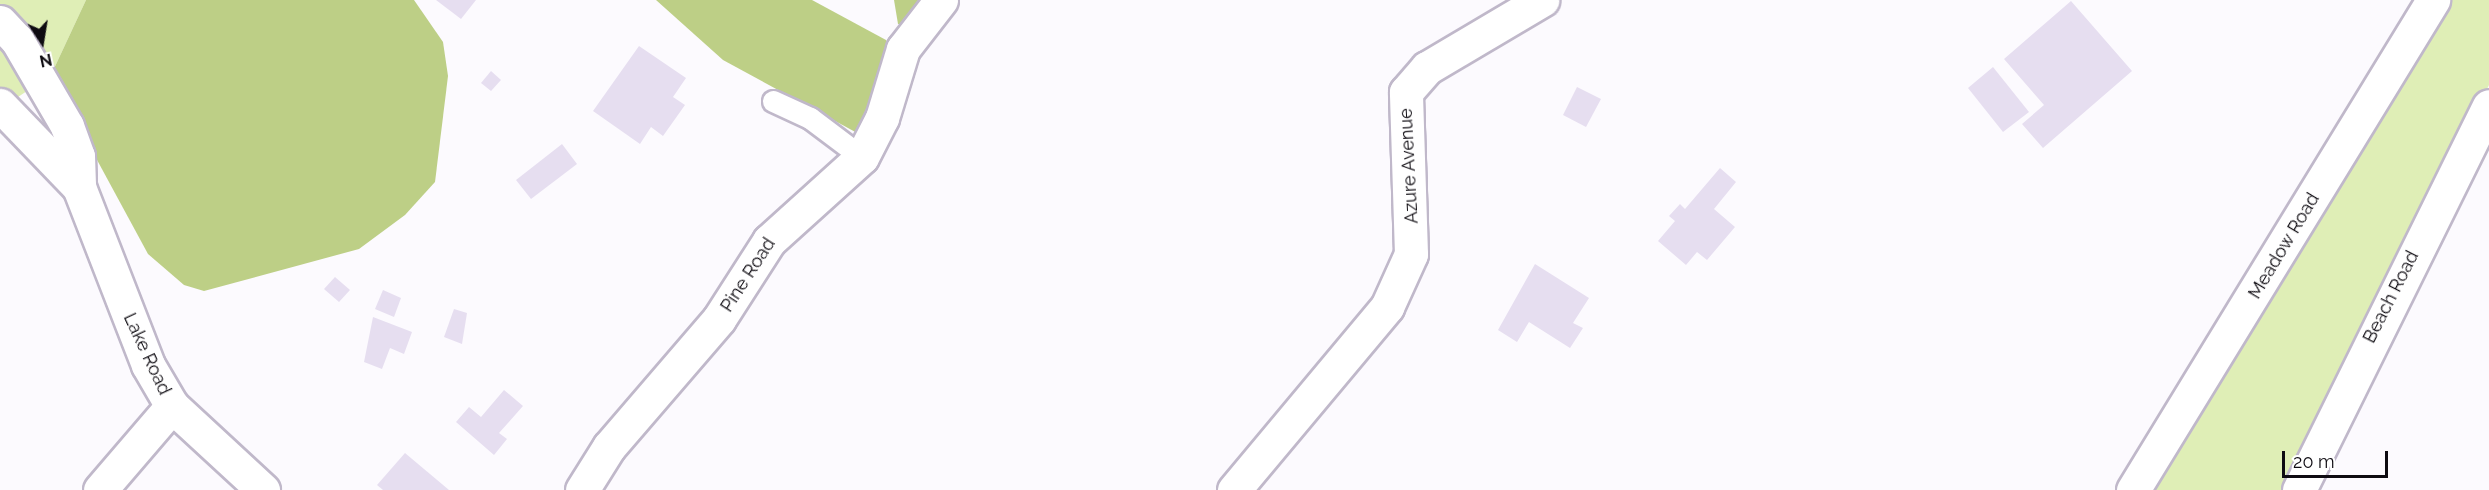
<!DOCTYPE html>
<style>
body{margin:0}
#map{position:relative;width:2489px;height:490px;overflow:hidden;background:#fcfafe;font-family:Raleway,sans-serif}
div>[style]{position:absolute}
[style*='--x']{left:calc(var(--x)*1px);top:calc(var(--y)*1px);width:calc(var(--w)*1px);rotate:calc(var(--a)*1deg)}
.green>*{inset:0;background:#dfeeb6}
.forest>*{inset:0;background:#bdcf86}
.building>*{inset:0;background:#e6def0}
.roads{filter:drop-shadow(2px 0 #c0b8ca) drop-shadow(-2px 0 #c0b8ca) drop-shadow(0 2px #c0b8ca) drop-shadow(0 -2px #c0b8ca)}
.lane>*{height:21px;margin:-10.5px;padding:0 10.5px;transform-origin:10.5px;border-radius:10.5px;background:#fff}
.street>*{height:33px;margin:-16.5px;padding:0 16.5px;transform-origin:16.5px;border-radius:16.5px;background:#fff}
span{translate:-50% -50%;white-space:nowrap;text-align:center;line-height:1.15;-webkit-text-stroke:6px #fff;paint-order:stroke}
.street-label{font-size:18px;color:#0e0b11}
.north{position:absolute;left:12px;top:12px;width:60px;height:60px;-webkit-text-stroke:4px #fff;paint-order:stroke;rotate:168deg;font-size:16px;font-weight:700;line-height:24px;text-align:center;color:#0e0b11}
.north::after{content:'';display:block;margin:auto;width:21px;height:27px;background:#0e0b11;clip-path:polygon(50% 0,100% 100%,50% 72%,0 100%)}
.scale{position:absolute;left:2282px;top:451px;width:106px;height:27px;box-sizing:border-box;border:3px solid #0e0b11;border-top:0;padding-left:8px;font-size:18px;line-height:21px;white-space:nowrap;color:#0e0b11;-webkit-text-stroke:4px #fff;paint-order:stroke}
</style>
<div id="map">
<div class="green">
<div style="clip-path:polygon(0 0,86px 0,51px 75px,0 109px)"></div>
<div style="clip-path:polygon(2451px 0,2489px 0,2489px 85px,2284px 490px,2150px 490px)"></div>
</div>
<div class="forest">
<div style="clip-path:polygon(86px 0,414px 0,443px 42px,448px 76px,435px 182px,405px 215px,359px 249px,204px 291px,184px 285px,148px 254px,51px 75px)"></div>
<div style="clip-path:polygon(656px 0,812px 0,886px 40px,890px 51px,859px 134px,723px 60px)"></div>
<div style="clip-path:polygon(894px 0,922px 0,904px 25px,898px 24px)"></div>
</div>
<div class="building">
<div style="clip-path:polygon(436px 0,476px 0,461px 19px)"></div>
<div style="clip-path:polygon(2071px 1px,2132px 71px,2043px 148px,2022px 124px,2044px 105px,2004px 59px)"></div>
<div style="clip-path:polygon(639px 46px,686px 78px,673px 97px,685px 105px,663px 136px,651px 127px,640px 144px,593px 111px)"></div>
<div style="clip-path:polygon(1993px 67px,2029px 112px,2003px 132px,1968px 88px)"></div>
<div style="clip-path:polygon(491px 71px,501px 80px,491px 91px,481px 83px)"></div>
<div style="clip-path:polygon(1577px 87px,1601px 99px,1586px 127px,1563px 115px)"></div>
<div style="clip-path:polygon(562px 144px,577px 164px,531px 199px,516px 180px)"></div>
<div style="clip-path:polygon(1720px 168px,1736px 182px,1714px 209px,1735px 227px,1707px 260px,1697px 252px,1686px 265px,1658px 241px,1675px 221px,1669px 216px,1680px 204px,1685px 209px)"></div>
<div style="clip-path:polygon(1535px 264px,1589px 298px,1573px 323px,1583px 328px,1570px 348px,1529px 322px,1517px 342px,1498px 330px)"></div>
<div style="clip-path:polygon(335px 277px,350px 290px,339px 302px,324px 289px)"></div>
<div style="clip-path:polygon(383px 290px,401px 298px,394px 317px,375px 309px)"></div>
<div style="clip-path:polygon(454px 309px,467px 313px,462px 344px,444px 337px)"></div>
<div style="clip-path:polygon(373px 317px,412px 332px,404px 354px,390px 348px,382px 369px,364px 362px)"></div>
<div style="clip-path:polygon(504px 390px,523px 406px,499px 433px,507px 439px,494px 455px,456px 422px,469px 407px,481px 417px)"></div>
<div style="clip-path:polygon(405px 453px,449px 490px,383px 490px,377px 485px)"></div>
</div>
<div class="roads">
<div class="lane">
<div style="--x:773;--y:101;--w:41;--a:24.7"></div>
<div style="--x:810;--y:118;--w:65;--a:36.9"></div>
</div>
<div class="street">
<div style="--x:0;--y:22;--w:25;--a:47"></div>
<div style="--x:17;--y:40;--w:99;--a:59.8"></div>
<div style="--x:67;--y:126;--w:32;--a:70"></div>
<div style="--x:78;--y:156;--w:31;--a:88"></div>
<div style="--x:79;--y:187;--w:191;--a:68.8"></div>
<div style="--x:148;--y:365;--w:48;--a:59.7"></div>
<div style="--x:172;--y:406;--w:124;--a:42.7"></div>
<div style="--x:0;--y:105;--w:114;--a:46.1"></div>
<div style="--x:100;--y:490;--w:111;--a:-49.4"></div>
<div style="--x:582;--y:490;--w:51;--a:-57.9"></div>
<div style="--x:609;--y:447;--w:169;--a:-49.3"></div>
<div style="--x:719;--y:319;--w:93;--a:-57.3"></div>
<div style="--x:769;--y:241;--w:125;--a:-42.1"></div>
<div style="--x:862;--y:157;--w:44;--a:-62.9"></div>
<div style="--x:882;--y:118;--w:72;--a:-73.1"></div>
<div style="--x:903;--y:49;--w:62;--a:-52.2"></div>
<div style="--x:1234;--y:490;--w:239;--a:-50.1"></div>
<div style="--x:1387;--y:307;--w:58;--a:-65.6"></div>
<div style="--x:1411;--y:254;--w:162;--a:-91.8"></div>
<div style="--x:1406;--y:92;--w:32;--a:-49"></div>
<div style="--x:1427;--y:68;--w:134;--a:-30.6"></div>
<div style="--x:2133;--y:490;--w:575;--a:-58.52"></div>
<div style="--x:2299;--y:490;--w:428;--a:-63.7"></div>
</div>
</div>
<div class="street-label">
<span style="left:1409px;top:166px;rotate:-93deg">Azure Avenue</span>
<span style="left:2284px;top:246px;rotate:-59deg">Meadow Road</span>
<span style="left:748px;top:275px;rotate:-57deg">Pine Road</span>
<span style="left:2391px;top:297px;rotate:-63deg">Beach Road</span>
<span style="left:147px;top:354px;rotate:65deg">Lake Road</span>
</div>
<div class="north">N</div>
<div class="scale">20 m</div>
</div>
